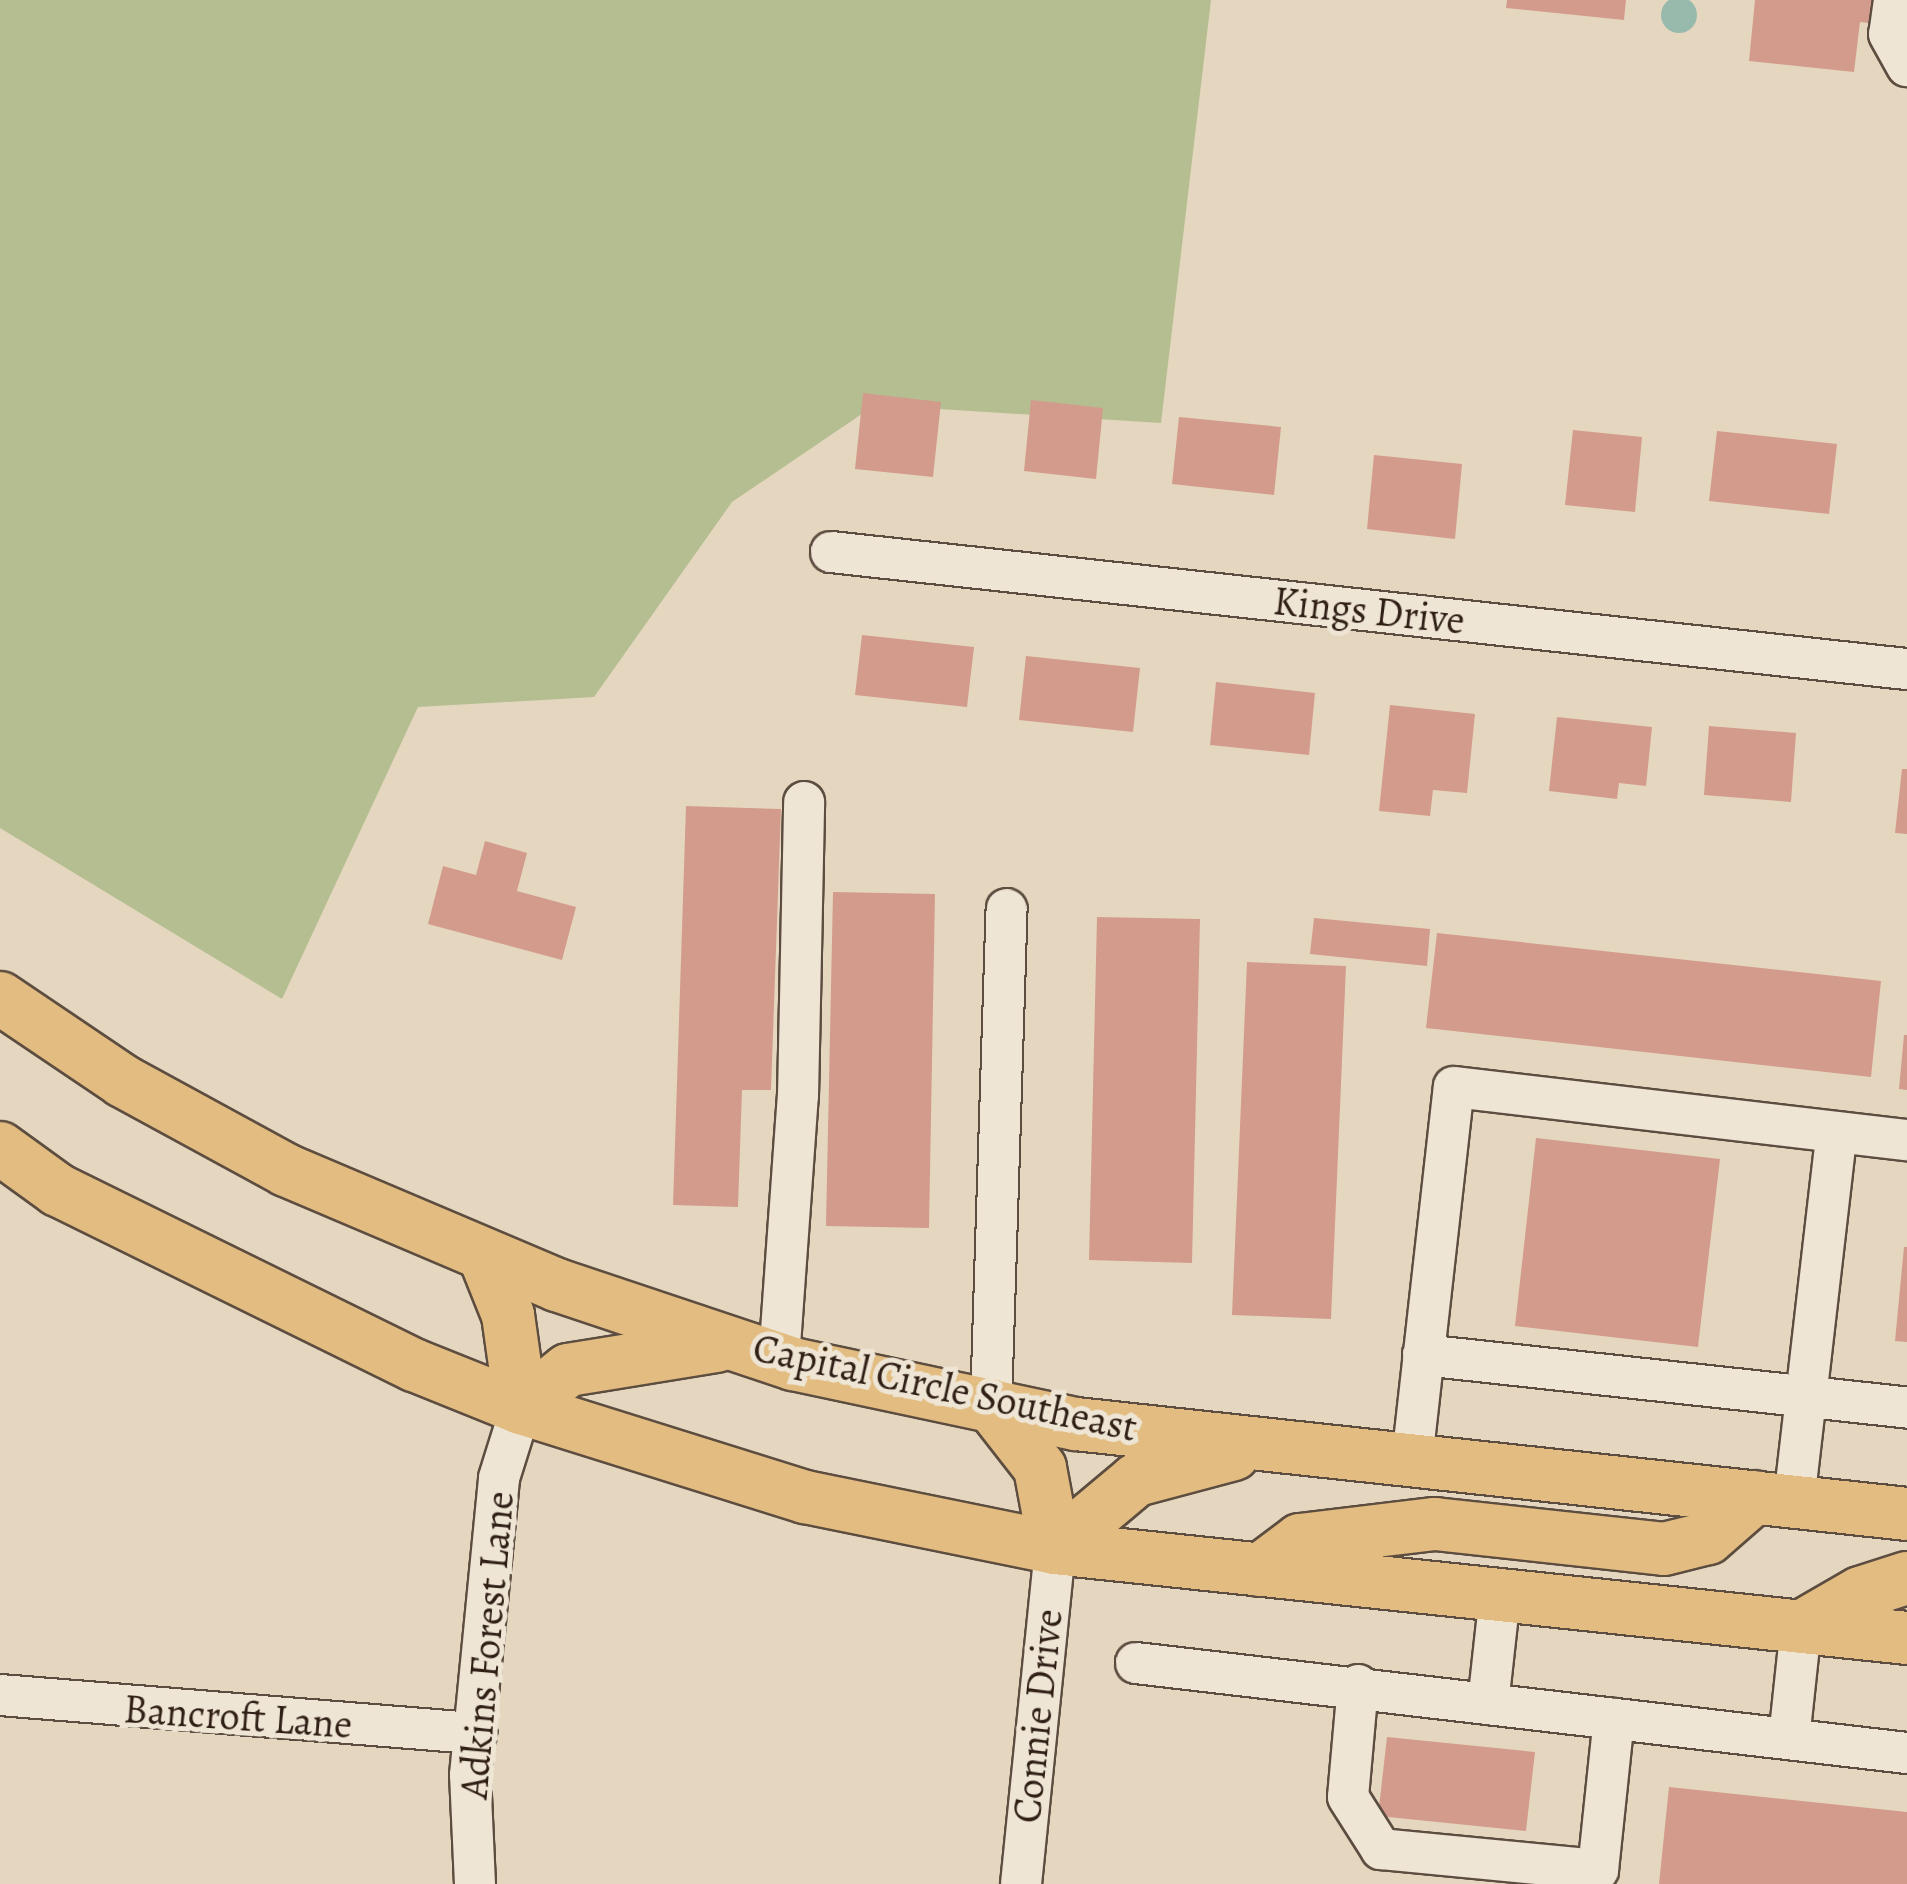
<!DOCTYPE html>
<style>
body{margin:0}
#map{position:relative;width:1907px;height:1884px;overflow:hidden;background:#e5d7bf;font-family:Alegreya,serif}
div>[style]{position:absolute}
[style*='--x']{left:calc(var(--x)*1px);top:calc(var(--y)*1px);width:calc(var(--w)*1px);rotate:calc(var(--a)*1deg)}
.green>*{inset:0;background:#b5be91}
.water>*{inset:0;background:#97baac}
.round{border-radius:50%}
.building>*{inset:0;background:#d39b8c}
.roads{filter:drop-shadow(2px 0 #5d4d40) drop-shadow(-2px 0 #5d4d40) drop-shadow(0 2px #5d4d40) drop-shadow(0 -2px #5d4d40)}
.minor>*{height:40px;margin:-20px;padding:0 20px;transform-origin:20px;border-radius:20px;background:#eee5d5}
.major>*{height:52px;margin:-26px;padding:0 26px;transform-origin:26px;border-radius:26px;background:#e2bc80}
span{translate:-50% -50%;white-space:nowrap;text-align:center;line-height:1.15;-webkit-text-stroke:10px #eee5d5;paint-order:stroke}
.street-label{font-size:40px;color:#301f15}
</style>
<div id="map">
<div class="green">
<div style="clip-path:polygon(0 0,1211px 0,1161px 423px,875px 405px,732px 502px,594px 697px,418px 707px,282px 999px,0 828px)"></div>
</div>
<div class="water">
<div class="round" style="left:1661px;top:-3px;width:36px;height:36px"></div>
</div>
<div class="building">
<div style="clip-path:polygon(1507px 0,1626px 0,1624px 20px,1506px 8px)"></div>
<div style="clip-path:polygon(1755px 0,1907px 0,1907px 27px,1860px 22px,1854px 72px,1749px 61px)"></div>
<div style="clip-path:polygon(863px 393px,941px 402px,933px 477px,855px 469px)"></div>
<div style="clip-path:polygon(1031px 400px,1103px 408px,1096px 479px,1024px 471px)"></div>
<div style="clip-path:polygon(1179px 417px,1281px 427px,1274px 495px,1172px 484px)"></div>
<div style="clip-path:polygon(1573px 430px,1642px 437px,1635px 512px,1565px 505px)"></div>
<div style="clip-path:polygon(1717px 431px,1837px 444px,1829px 514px,1709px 501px)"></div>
<div style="clip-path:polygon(1374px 455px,1462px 464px,1455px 539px,1367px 529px)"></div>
<div style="clip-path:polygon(862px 635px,974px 647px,967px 707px,855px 695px)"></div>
<div style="clip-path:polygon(1026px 656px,1140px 668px,1133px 732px,1019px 720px)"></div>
<div style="clip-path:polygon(1216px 682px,1315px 693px,1309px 755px,1210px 745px)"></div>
<div style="clip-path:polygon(1390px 705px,1475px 714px,1467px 793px,1433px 790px,1430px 816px,1379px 811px)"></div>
<div style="clip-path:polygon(1557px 717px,1652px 727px,1646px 786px,1619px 783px,1617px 799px,1549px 791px)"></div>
<div style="clip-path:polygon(1709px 726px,1796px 733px,1791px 802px,1704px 795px)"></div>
<div style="clip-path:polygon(1902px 769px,1907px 769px,1907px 834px,1895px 833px)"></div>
<div style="clip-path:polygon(686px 806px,781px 809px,771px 1090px,742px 1090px,738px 1207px,673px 1205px)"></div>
<div style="clip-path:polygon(485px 841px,527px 853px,517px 891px,576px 907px,562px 960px,428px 924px,443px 866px,476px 875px)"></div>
<div style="clip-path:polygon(833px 892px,935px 894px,929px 1228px,826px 1226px)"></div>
<div style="clip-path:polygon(1097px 917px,1200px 919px,1192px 1263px,1089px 1260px)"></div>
<div style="clip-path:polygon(1314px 918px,1430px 929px,1427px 966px,1310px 954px)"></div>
<div style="clip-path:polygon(1437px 933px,1881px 981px,1871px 1077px,1426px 1028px)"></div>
<div style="clip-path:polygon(1247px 962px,1346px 966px,1331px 1319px,1232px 1315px)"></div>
<div style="clip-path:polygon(1904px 1035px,1907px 1035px,1907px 1090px,1899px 1089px)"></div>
<div style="clip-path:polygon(1536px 1138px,1720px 1159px,1698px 1347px,1515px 1326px)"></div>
<div style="clip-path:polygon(1904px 1247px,1907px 1247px,1907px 1342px,1895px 1341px)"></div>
<div style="clip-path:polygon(1387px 1737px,1535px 1752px,1526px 1831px,1378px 1816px)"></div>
<div style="clip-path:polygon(1669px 1787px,1907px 1812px,1907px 1884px,1659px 1884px)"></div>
</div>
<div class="roads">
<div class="minor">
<div style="--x:1894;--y:0;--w:34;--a:98"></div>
<div style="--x:1889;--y:34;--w:37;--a:61"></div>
<div style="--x:831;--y:552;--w:1082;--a:6.21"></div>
<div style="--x:1423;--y:1355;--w:487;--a:6.2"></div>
<div style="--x:779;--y:1359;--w:264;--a:-85.9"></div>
<div style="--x:798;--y:1096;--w:294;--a:-88.8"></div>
<div style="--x:991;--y:1405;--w:496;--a:-88.2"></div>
<div style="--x:1412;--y:1460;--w:375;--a:-83.6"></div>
<div style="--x:1454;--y:1087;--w:456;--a:6.7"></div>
<div style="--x:1794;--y:1501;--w:371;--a:-83.4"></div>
<div style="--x:1136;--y:1663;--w:776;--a:6.66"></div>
<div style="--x:1358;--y:1685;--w:112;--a:95.1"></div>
<div style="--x:1348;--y:1797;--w:62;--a:57.6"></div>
<div style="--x:1381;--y:1849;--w:218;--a:5.5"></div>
<div style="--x:1598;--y:1870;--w:152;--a:-84"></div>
<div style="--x:0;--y:1695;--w:478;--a:4.6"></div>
<div style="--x:1488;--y:1704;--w:110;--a:-83.7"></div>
<div style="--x:1789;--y:1739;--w:113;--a:-83.9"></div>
<div style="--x:475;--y:1884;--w:109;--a:-92.6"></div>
<div style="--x:470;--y:1775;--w:298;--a:-84.4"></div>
<div style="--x:499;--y:1478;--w:73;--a:-72.6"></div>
<div style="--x:1021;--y:1884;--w:338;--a:-84.2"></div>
</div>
<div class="major">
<div style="--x:0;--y:998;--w:148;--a:34"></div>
<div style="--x:123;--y:1081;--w:186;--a:28.6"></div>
<div style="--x:286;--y:1170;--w:294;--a:23"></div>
<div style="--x:557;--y:1285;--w:249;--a:18.5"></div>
<div style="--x:793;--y:1364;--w:289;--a:12"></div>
<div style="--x:1076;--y:1424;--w:836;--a:6.18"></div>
<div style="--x:0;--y:1148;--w:72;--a:35.9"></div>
<div style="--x:58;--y:1190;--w:397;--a:26.2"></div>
<div style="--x:414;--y:1365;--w:115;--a:21.9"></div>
<div style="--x:521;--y:1408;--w:298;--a:17.4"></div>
<div style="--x:805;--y:1497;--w:255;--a:11.5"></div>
<div style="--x:1055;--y:1548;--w:857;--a:6.03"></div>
<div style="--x:484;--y:1255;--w:65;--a:68.2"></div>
<div style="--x:508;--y:1315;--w:94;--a:82"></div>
<div style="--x:991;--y:1405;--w:80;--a:52.1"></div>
<div style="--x:1040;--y:1468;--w:81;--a:79.4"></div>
<div style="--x:521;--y:1408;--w:60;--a:-39"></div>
<div style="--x:568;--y:1370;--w:151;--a:-9.2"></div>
<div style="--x:1055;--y:1548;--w:106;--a:-40"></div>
<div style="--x:1136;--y:1480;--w:101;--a:-14.9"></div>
<div style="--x:1260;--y:1570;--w:50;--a:-36.9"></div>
<div style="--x:1300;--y:1540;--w:136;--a:-6.8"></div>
<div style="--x:1435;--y:1524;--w:230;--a:6.2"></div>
<div style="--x:1664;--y:1549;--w:45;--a:-14"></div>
<div style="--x:1708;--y:1538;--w:62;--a:-41.1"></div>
<div style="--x:1801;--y:1627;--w:68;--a:-30"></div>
<div style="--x:1860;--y:1593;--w:49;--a:-17.7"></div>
</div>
</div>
<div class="street-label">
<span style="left:1369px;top:611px;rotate:6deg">Kings Drive</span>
<span style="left:945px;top:1388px;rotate:12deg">Capital Circle Southeast</span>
<span style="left:487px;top:1645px;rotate:-85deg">Adkins Forest Lane</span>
<span style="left:1038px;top:1716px;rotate:-84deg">Connie Drive</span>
<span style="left:238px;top:1717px;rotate:4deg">Bancroft Lane</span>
</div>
</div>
